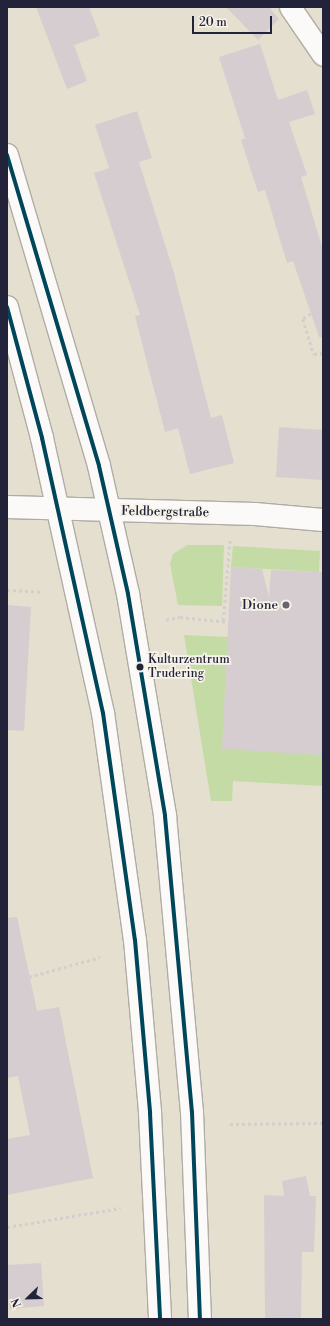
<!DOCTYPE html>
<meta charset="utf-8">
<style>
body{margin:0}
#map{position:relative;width:330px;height:1326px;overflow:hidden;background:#e4dfce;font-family:"Libre Bodoni",serif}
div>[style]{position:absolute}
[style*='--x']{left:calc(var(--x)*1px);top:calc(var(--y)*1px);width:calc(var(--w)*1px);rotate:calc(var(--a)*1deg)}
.green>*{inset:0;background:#c5dba5}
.building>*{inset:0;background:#d5cdd0}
.path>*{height:2.5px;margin-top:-1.25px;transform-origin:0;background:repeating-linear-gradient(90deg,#d1d0cd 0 3px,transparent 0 6px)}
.roads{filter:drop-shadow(1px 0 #b0aca4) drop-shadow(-1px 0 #b0aca4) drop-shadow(0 1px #b0aca4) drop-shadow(0 -1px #b0aca4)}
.street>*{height:21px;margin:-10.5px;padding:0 10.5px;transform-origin:10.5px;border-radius:10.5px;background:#fbfaf8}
.secondary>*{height:22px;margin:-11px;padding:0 11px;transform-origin:11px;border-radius:11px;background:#fbfaf8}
.primary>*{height:22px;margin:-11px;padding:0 11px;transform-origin:11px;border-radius:11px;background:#fbfaf8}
.bus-1>*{height:4px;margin:-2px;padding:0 2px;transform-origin:2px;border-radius:2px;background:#00465a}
.dots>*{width:11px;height:11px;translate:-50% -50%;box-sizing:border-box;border:2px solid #f7f3e8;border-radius:50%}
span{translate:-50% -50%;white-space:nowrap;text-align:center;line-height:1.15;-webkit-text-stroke:3.5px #f7f3e8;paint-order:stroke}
.bus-label{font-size:12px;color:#22223b}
.left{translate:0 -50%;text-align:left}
.street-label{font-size:13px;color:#22223b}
.poi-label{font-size:13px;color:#22223b}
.right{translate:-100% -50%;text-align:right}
.frame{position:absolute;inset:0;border:8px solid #22223b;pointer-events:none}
.north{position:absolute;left:8px;top:1278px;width:40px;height:40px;-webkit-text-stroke:3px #f7f3e8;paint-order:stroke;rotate:247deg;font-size:11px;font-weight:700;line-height:16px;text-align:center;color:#22223b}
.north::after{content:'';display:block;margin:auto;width:14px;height:18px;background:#22223b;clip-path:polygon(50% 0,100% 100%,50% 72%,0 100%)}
.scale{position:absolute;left:192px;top:16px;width:80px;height:18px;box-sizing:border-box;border:2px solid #22223b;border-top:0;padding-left:5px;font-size:12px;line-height:14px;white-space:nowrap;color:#22223b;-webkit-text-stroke:3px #f7f3e8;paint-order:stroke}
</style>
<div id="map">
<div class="green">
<div style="clip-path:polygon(187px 545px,224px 545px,222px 606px,178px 605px,170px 564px,173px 554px)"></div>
<div style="clip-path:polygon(233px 546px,320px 551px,319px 572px,231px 567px)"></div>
<div style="clip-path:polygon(184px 635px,228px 637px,323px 755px,323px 786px,233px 781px,232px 801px,211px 801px)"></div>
</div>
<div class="building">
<div style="clip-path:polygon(36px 7px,89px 7px,100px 36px,74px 45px,87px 81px,67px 89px)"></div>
<div style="clip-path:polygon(226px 7px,269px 7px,279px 19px,258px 40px)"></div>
<div style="clip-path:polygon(260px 44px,278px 100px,307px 90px,315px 114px,289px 122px,307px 175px,301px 177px,323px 250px,323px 337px,319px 337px,293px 261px,287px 263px,265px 190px,258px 192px,241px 140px,245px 138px,219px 57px)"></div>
<div style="clip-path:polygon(137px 111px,152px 158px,139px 162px,174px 273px,211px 418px,222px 415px,234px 463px,190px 474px,178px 428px,165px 432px,135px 316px,140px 315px,94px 173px,109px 168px,95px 125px)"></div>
<div style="clip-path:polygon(279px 427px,323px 430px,323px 480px,276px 477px)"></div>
<div style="clip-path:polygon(231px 567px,262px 569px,269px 597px,271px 570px,323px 572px,323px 755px,222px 749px)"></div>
<div style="clip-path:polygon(7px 605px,31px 607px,24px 731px,7px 730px)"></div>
<div style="clip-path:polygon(17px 917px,37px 1011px,59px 1007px,93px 1178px,7px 1195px,7px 1139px,30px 1135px,18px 1076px,7px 1078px,7px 918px)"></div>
<div style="clip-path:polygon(306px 1176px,310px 1196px,316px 1196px,314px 1252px,302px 1252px,301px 1319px,265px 1319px,264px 1195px,284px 1196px,282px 1181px)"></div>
<div style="clip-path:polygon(41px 1263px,44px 1306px,10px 1309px,7px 1293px,7px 1265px)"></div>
</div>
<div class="path">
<div style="--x:311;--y:314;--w:9;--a:148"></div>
<div style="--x:303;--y:319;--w:37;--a:73"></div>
<div style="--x:314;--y:354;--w:9;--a:-6"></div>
<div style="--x:7;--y:590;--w:34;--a:3"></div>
<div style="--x:166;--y:620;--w:14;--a:-12"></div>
<div style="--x:180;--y:617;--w:49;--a:5.8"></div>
<div style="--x:223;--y:621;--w:83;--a:-85.2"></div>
<div style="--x:29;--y:977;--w:74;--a:-15.7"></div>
<div style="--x:230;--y:1124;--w:93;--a:-0.6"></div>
<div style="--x:7;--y:1227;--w:115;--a:-9.5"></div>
</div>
<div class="roads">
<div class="street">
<div style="--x:290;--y:7;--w:58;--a:55.5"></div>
</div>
<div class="secondary">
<div style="--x:7;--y:507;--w:248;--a:1.6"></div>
<div style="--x:255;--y:514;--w:68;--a:5"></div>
</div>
<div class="primary">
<div style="--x:7;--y:155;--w:324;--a:73.5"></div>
<div style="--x:99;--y:466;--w:131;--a:77.2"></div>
<div style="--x:128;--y:594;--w:225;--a:80.5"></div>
<div style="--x:165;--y:816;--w:297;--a:84.8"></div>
<div style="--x:192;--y:1112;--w:207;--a:87.8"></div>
<div style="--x:7;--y:307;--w:136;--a:75"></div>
<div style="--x:42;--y:438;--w:282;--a:77.5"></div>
<div style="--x:103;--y:713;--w:229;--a:82"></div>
<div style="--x:135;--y:940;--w:174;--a:85"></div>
<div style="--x:150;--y:1113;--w:206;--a:87.2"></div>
</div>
</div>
<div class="bus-1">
<div style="--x:7;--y:155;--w:324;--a:73.5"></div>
<div style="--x:99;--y:466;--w:131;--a:77.2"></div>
<div style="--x:128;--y:594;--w:225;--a:80.5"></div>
<div style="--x:165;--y:816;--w:297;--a:84.8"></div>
<div style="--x:192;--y:1112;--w:207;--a:87.8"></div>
<div style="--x:7;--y:307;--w:136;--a:75"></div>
<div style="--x:42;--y:438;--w:282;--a:77.5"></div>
<div style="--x:103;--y:713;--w:229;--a:82"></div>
<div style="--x:135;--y:940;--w:174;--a:85"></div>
<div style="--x:150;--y:1113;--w:206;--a:87.2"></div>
</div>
<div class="dots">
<div style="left:286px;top:605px;background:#66646e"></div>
<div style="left:140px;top:667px;background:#22223b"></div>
</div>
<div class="bus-label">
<span class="left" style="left:148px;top:667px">Kulturzentrum<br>Trudering</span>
</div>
<div class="street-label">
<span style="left:165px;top:512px;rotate:1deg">Feldbergstraße</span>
</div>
<div class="poi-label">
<span class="right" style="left:278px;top:605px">Dione</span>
</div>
<div class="frame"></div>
<div class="north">N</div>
<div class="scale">20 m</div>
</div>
